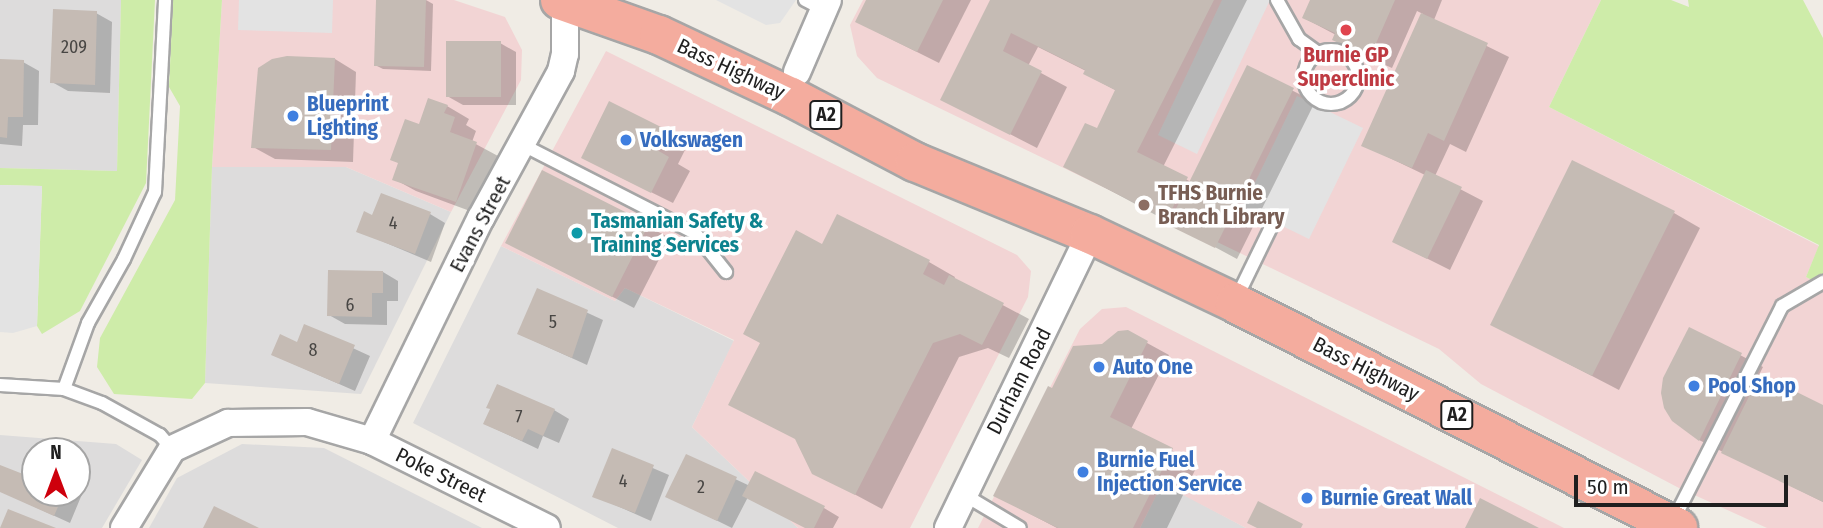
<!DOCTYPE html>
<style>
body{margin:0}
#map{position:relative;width:1823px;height:528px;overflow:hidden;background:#f0ece5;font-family:"Fira Sans Condensed",sans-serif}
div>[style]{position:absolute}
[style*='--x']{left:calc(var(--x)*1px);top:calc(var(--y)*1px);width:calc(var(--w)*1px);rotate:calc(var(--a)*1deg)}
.residential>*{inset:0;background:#dddcdc}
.commercial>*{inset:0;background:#f2d4d4}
.grass>*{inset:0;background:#ceeca9}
.parking>*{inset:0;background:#e3e3e3}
.shadow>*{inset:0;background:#0003}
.building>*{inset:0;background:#c5bbb4}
.roads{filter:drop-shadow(2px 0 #a6a6a6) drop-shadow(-2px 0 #a6a6a6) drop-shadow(0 2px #a6a6a6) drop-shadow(0 -2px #a6a6a6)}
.service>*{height:12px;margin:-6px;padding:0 6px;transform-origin:6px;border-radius:6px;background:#fff}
.service>.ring{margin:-6px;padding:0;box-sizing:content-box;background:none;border:12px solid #fff;border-radius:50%}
.minor>*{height:26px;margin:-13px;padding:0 13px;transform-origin:13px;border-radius:13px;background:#fff}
.trunk>*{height:38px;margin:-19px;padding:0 19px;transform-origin:19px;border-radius:19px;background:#f4ac9e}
.dots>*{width:19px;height:19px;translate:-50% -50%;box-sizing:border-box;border:4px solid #fff;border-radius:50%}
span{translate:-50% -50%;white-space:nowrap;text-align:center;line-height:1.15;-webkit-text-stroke:7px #fff;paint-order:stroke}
.number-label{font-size:18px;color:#484644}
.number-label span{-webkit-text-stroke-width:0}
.shield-label span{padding:2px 5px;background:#fff;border:2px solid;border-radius:5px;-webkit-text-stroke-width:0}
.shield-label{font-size:19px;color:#1f1f1f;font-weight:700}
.health-label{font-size:21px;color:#be3a42;font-weight:700}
.street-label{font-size:21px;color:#1f1f1f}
.shop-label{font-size:21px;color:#366cbe;font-weight:700}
.left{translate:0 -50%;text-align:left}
.education-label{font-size:21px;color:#785e54;font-weight:700}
.culture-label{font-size:21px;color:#0d838f;font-weight:700}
.north{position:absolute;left:21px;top:437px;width:70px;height:70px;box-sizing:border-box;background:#fff;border:2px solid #a5a5a5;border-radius:50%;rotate:0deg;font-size:19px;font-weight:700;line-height:28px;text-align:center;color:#1f1f1f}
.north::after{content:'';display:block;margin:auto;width:24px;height:32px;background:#ce000c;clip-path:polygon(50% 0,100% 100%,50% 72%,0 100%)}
.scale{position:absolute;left:1574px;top:475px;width:214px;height:32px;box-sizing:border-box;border:4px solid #1f1f1f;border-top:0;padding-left:9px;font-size:21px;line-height:24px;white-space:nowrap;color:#1f1f1f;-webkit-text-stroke:5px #fff;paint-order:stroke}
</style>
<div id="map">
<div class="residential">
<div style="clip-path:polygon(0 0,121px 0,117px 171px,0 168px)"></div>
<div style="clip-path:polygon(212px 167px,346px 167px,451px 212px,361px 394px,205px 383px)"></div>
<div style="clip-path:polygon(501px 246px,615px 301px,625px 288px,734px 341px,692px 427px,798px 528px,618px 528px,413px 423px)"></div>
<div style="clip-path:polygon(evenodd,0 435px,116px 444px,142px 460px,102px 528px,0 528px,0 435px,35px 451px,77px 451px,77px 493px,35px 493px,35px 451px)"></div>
<div style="clip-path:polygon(242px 444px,324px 448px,482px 528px,149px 528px,177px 478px)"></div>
<div style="clip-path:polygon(1162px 483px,1246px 528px,1140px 528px)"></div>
</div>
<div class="commercial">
<div style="clip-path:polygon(222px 0,454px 0,505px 17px,522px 50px,521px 80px,451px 212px,346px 167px,212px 167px)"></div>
<div style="clip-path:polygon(863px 0,1601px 0,1549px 107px,1819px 246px,1806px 277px,1823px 286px,1823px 528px,1767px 528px,1679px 488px,1481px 384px,1439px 349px,877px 78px,857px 56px,850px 25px)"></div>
<div style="clip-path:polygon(606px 51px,1017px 255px,1031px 271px,1028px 297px,910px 528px,798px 528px,692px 427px,734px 340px,625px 288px,615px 301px,501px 246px)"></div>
<div style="clip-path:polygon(1126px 307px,1564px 528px,1246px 528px,1162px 484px,1140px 528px,978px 528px,1080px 329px,1102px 309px)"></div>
</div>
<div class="grass">
<div style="clip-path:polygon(121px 0,155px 0,146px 183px,80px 311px,42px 334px,37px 326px,42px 186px,0 185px,0 168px,117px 171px)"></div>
<div style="clip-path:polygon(173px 0,222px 0,212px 167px,205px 383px,192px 399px,114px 394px,97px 367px,100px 338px,175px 200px,180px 106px,169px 87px)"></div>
<div style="clip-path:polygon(1601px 0,1671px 0,1689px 7px,1688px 0,1803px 0,1823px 38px,1823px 286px,1806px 277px,1819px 245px,1549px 107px)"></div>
</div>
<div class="parking">
<div style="clip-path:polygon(239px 0,333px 0,332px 33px,238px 30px)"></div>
<div style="clip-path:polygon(716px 0,796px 0,780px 23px,766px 25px)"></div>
<div style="clip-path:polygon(1222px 0,1270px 0,1197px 154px,1158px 135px)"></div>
<div style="clip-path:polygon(1297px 96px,1363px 128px,1309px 239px,1243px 207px)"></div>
<div style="clip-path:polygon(0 185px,42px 186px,37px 326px,13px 333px,0 332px)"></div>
</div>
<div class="shadow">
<div style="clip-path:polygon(377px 0,426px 0,433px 4px,431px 71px,383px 69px,375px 65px)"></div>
<div style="clip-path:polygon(868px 0,971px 0,939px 63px,879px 33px)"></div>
<div style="clip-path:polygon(992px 0,1247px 0,1163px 167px,1191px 182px,1248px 68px,1315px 102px,1237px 259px,1065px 166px,1098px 131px,1117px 91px,1085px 74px,1086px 71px,1038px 47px,1028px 66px,1067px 87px,1037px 148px,942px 99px)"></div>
<div style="clip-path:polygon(1312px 0,1442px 0,1434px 20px,1509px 57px,1466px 152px,1450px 144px,1435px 176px,1483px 201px,1450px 270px,1394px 242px,1425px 175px,1363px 145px,1423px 14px,1417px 11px,1392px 68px,1355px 52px,1334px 39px,1336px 35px,1304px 18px)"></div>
<div style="clip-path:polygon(96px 13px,112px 22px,110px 93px,68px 91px,52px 82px)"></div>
<div style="clip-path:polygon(500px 43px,516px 52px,516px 105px,463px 105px,447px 96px)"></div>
<div style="clip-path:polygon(335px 59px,356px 72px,353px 162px,275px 159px,253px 147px)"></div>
<div style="clip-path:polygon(0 61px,23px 62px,39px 71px,38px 125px,23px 125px,22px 146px,0 144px)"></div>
<div style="clip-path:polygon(447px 106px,469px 119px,466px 125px,476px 131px,472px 142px,498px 156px,478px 214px,416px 191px,394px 179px,420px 127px)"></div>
<div style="clip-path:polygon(666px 132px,688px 144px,678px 164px,690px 171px,673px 203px,604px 169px)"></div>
<div style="clip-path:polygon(543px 172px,670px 238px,634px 308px,507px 242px)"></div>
<div style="clip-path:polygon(1674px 213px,1700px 228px,1619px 390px,1492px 324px)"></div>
<div style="clip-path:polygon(430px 214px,445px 223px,431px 262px,358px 231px,373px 217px)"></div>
<div style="clip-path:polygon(823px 246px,929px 262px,955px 277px,954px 279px,1029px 319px,1009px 358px,988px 348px,959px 357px,882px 509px,813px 472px)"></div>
<div style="clip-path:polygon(383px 272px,398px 281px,398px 301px,387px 301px,387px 325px,345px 324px,329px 315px)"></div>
<div style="clip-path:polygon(538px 290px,603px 320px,587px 365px,519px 334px)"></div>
<div style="clip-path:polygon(305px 326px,370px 356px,355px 391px,273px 355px,298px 344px)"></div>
<div style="clip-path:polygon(1690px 329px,1763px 367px,1759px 375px,1823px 407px,1823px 502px,1699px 440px)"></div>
<div style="clip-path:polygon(1127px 332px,1169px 355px,1131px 429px,1198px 464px,1167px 528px,1057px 528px,996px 496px,1053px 391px,1102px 346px)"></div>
<div style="clip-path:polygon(554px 410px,569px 419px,559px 443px,543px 436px,538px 449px,485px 424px)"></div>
<div style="clip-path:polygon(613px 451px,669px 475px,651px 521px,595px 496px)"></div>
<div style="clip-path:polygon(686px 456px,750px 486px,824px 508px,839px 517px,833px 528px,807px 528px,748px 497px,732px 528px,667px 496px)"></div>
<div style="clip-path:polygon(35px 463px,35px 493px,77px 493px,77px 482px,85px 487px,70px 523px,0 491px,0 467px,23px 477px)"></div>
</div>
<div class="building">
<div style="clip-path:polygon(376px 0,426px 0,424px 67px,374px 66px)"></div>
<div style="clip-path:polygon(866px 0,943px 0,917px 52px,855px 22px)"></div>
<div style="clip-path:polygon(990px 0,1214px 0,1137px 152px,1188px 177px,1167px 219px,1063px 167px,1085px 123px,1097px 128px,1115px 90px,1083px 74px,1085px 70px,1011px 33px,1003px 51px,1042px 71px,1010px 135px,940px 100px)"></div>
<div style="clip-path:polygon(1310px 0,1395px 0,1370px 57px,1332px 40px,1335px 33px,1302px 18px)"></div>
<div style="clip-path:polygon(53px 9px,97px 11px,95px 85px,50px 83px)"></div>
<div style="clip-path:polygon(1421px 13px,1488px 43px,1444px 141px,1428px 133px,1412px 168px,1361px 146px)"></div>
<div style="clip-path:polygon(446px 41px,501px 41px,501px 97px,446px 97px)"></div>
<div style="clip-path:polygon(287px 56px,335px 58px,331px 150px,251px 148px,258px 68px,272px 59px)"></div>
<div style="clip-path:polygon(0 59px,24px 60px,23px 117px,8px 117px,7px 138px,0 137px)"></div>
<div style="clip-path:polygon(1247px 65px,1294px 88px,1215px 248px,1168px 225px)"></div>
<div style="clip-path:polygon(428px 98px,448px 105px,444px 113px,455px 117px,450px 132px,477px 142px,456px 202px,392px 180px,398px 163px,390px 160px,405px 119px,419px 124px)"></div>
<div style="clip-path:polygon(609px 101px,667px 130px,657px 150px,669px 157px,651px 193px,581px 158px)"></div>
<div style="clip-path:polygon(1572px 160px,1675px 211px,1592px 376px,1490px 325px)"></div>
<div style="clip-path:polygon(542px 170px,649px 224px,612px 297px,505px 243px)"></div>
<div style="clip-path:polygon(1426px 170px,1462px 187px,1427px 259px,1392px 242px)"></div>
<div style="clip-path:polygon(381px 193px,431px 212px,415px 254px,356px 232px,364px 211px,372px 215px)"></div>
<div style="clip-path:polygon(837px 214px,930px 260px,923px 274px,944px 285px,949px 275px,1004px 303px,982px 345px,960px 334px,933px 343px,855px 495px,812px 474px,795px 439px,728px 405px,760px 343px,743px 334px,796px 230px,822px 244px)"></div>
<div style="clip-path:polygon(328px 270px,383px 271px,383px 293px,372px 293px,372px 317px,327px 316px)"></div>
<div style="clip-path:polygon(537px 288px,588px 310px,572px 358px,517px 334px)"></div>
<div style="clip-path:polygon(304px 324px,355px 345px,339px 384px,271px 355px,280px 334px,297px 342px)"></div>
<div style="clip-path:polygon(1689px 327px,1742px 353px,1699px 441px,1672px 421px,1664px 408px,1661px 393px,1663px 378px)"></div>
<div style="clip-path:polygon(1128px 330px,1148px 341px,1110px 417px,1173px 448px,1133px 528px,1058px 528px,993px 496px,1048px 386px,1052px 388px,1073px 346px,1102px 344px,1118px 331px)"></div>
<div style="clip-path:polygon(1760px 374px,1823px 405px,1823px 502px,1721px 453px)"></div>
<div style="clip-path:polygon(497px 384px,555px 409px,543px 436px,528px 429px,522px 441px,483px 424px,490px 409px,486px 408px)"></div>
<div style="clip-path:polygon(612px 448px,654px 465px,635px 513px,592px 497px)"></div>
<div style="clip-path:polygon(686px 454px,737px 477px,717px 521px,665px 497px)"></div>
<div style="clip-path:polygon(30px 458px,35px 461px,35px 493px,64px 493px,54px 516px,0 492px,0 465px,23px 474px)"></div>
<div style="clip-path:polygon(755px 471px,825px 506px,814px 528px,805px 528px,742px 496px)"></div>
<div style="clip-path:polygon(1480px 498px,1539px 528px,1465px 528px)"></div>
<div style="clip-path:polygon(1258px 501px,1303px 524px,1301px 528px,1257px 528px,1247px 523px)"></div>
<div style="clip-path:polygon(214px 506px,259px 528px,203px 528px)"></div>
<div style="clip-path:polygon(8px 509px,56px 528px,0 528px)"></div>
</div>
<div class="roads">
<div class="service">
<div style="--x:805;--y:0;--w:20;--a:27"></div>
<div style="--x:1277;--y:0;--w:45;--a:60.6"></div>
<div style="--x:1299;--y:39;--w:24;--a:36"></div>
<div class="ring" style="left:1304px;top:50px;width:42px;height:42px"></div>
<div style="--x:523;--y:145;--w:193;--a:27.1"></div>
<div style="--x:695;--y:233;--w:50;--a:51.5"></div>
<div style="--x:1236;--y:299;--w:87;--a:-64"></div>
<div style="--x:0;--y:385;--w:64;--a:3.6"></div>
<div style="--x:64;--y:389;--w:40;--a:20.2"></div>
<div style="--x:102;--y:403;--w:66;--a:28.9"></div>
<div style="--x:160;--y:435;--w:18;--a:49"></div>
<div style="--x:64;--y:389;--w:70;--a:-70"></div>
<div style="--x:88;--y:323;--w:73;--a:-60.6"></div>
<div style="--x:124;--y:259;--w:74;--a:-65.2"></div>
<div style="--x:155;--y:192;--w:192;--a:-87"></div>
<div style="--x:963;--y:494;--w:66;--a:30.8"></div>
<div style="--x:1673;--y:521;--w:241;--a:-63.1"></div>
<div style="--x:1782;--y:306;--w:48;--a:-30.3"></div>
</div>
<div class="minor">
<div style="--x:797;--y:72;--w:78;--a:-66.7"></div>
<div style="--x:372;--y:441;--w:248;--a:-64"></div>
<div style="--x:481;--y:218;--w:167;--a:-61.4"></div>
<div style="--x:561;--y:71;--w:17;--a:-77"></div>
<div style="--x:565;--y:54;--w:53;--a:-90"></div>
<div style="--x:124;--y:528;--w:92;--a:-58.7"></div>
<div style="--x:172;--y:449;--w:62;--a:-24.9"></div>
<div style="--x:228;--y:423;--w:79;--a:-0.7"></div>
<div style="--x:307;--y:422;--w:68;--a:16.3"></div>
<div style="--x:372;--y:441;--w:195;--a:26.4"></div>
<div style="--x:948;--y:528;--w:326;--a:-64.2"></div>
</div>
<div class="trunk">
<div style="--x:560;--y:0;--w:105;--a:19.5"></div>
<div style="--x:659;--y:35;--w:146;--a:25.2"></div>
<div style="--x:791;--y:97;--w:140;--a:27.7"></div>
<div style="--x:915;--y:162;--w:189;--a:22.4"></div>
<div style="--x:1090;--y:234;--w:161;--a:25.4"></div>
<div style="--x:1235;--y:303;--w:497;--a:26.9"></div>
</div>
</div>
<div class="dots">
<div style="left:1346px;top:30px;background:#e0444e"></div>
<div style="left:293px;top:116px;background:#3f7fe0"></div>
<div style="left:626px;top:140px;background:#3f7fe0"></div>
<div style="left:1144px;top:205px;background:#8d6e63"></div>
<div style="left:577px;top:233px;background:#0f9aa8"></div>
<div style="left:1099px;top:367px;background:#3f7fe0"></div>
<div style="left:1694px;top:386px;background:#3f7fe0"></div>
<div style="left:1083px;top:472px;background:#3f7fe0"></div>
<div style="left:1307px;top:498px;background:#3f7fe0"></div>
</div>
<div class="number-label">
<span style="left:74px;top:47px">209</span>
<span style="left:393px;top:223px">4</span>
<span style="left:350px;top:305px">6</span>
<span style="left:553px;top:322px">5</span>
<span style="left:313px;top:350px">8</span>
<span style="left:519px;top:417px">7</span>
<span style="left:623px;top:481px">4</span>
<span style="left:701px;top:487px">2</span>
</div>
<div class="shield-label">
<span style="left:826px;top:115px">A2</span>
<span style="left:1457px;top:415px">A2</span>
</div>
<div class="health-label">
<span style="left:1346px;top:67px">Burnie GP<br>Superclinic</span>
</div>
<div class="street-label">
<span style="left:731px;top:69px;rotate:25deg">Bass Highway</span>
<span style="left:480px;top:224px;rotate:-62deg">Evans Street</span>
<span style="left:1366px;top:369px;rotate:27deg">Bass Highway</span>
<span style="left:1019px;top:381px;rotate:-63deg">Durham Road</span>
<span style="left:441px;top:475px;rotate:26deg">Poke Street</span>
</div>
<div class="shop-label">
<span class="left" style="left:307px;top:116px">Blueprint<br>Lighting</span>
<span class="left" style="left:640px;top:140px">Volkswagen</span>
<span class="left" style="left:1113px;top:367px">Auto One</span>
<span class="left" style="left:1708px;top:386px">Pool Shop</span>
<span class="left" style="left:1097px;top:472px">Burnie Fuel<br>Injection Service</span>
<span class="left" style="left:1321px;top:498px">Burnie Great Wall</span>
</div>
<div class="education-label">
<span class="left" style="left:1158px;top:205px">TFHS Burnie<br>Branch Library</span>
</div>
<div class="culture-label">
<span class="left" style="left:591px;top:233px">Tasmanian Safety &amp;<br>Training Services</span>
</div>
<div class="north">N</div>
<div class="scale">50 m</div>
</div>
